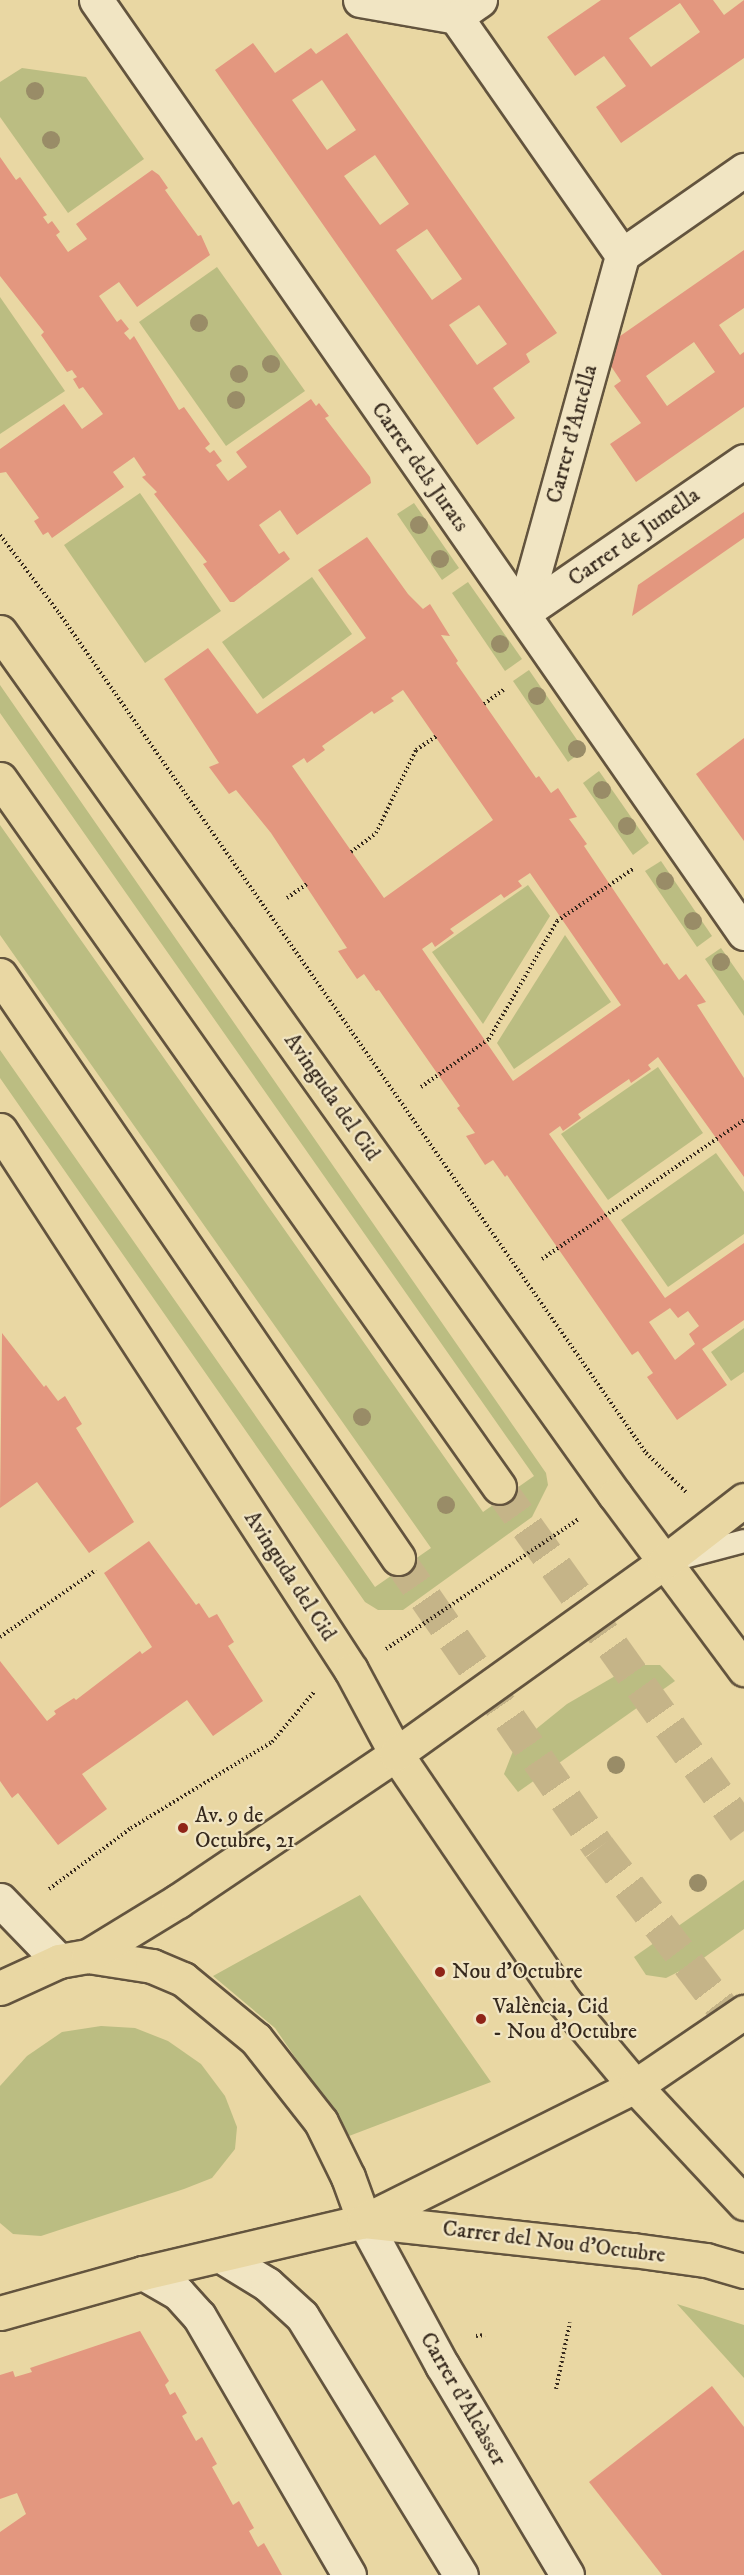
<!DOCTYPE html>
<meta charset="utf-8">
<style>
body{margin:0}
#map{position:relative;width:744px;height:2575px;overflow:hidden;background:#e9d7a3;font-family:"IM FELL DW Pica",serif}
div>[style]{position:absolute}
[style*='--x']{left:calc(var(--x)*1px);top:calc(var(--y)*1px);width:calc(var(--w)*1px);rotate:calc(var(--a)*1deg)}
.green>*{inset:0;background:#bbbd82}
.building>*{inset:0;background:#e3977f}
.primary-tunnel>*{height:33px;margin-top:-16.5px;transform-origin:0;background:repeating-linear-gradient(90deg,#c5b488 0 33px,transparent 0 49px)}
.path>*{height:4px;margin-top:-2px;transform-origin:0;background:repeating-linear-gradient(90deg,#36291d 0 1.5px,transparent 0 4.5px)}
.roads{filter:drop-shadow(2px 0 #63543e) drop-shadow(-2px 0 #63543e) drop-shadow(0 2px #63543e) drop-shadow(0 -2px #63543e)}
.service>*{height:22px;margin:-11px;padding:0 11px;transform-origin:11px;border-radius:11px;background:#f1e5c3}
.minor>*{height:33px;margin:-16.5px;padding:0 16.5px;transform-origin:16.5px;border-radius:16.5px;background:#f1e5c3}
.tertiary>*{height:33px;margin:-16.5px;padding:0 16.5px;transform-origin:16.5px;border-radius:16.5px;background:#f1e5c3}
.primary>*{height:33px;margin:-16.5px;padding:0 16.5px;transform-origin:16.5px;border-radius:16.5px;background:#e9d7a3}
.trees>*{width:18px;height:18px;margin:-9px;border-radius:50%;background:#998c67}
.dots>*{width:16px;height:16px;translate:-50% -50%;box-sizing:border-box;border:3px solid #f1e5c3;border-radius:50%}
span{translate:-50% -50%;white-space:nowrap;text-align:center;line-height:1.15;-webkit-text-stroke:4.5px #f1e5c3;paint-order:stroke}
.street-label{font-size:22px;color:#36291d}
.poi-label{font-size:22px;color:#36291d}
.left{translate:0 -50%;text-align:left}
</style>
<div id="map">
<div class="green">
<div style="clip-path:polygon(22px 68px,86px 77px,144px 159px,68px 213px,0 117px,0 82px)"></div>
<div style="clip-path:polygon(217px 267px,305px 391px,226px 446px,139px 322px)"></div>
<div style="clip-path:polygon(0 297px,65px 391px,0 434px)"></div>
<div style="clip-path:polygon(140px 493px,221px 611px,145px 663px,64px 545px)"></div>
<div style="clip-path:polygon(414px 503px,459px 568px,442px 580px,397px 514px)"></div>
<div style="clip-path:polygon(312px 577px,352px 634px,263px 699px,222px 642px)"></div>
<div style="clip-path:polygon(468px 582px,522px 659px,505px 671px,452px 593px)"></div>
<div style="clip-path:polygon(529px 670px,584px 750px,568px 762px,513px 681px)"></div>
<div style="clip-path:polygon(0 685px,546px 1473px,548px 1485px,532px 1517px,403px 1610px,378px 1610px,365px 1602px,0 1078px,0 1050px,375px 1587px,431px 1548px,0 935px,0 825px,483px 1512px,534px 1476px,0 713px)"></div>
<div style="clip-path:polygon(599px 771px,649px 843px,633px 855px,583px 783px)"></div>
<div style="clip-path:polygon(661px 861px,712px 936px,697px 947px,645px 871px)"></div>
<div style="clip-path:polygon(528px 885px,550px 916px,483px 1024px,432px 952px)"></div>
<div style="clip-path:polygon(565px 935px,611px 1002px,514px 1069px,497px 1043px)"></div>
<div style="clip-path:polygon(721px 948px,744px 981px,744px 1016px,705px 959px)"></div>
<div style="clip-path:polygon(658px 1067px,703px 1133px,608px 1200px,561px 1134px)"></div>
<div style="clip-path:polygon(716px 1153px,744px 1192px,744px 1234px,668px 1287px,621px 1220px)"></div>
<div style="clip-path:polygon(744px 1328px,744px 1372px,731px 1381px,711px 1352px)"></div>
<div style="clip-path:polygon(634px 1665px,660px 1665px,675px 1681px,518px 1792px,504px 1774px,515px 1746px,567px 1704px)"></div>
<div style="clip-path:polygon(744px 1880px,744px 1929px,698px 1962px,666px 1978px,646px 1975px,634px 1957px)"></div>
<div style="clip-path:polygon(360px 1895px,491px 2082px,349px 2136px,275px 2028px,213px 1976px)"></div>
<div style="clip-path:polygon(101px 2026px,135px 2028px,168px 2041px,201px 2064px,225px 2096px,237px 2127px,235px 2149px,212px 2178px,184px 2189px,41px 2236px,13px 2234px,0 2223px,0 2086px,27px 2056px,62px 2032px)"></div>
<div style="clip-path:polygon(677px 2304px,744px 2325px,744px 2378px)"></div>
</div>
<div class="building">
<div style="clip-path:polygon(evenodd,601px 0,713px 0,724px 15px,744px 0,744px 58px,621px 143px,596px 107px,626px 86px,604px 56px,575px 76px,547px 37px,601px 0,680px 3px,700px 32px,651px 67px,629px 38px,680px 3px)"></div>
<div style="clip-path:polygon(evenodd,347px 33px,557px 333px,526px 354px,530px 362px,493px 388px,515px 418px,477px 445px,215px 70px,253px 43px,275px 73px,311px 48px,316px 54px,347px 33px,322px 80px,356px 130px,327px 150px,292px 100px,322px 80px,347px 33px,375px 155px,409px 204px,380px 225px,344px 176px,375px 155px,347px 33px,427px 229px,462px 279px,432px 300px,396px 250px,427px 229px,347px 33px,479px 305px,507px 344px,477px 365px,449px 325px,479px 305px)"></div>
<div style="clip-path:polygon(0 157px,16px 180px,20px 177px,47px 215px,43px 217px,48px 224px,52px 221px,60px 232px,56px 235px,68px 252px,87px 239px,76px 224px,152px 170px,159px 175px,168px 188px,165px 190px,198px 236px,201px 235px,210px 255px,137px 307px,119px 282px,99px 296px,117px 322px,121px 319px,129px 329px,124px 333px,130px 340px,134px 336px,179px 410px,184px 407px,210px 444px,205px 448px,210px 453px,214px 450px,222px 461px,216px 465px,228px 481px,247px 467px,236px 452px,311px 399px,316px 406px,319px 403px,329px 416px,325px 418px,370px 477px,371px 483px,297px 535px,280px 510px,259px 525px,279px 554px,284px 551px,290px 559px,234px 602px,230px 602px,203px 564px,207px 562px,154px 494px,157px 492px,142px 477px,146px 475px,134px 457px,113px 472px,124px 487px,52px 538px,48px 532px,43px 535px,34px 521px,39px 518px,6px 472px,0 473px,0 449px,64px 404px,82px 429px,103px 414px,83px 387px,79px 389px,73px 379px,77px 377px,74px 373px,72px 370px,67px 372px,41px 335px,44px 332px,0 276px)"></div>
<div style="clip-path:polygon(evenodd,744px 250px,744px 308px,719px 325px,740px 355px,744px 352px,744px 407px,636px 482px,610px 444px,641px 423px,614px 386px,621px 381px,600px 350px,744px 250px,694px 342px,715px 372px,667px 406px,646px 376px,694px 342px)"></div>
<div style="clip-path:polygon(744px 512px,744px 538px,632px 616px,638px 585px)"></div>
<div style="clip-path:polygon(evenodd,367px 537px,408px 594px,423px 609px,430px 604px,450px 636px,441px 635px,458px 661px,456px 663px,536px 778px,539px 776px,551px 793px,558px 788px,577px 817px,569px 819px,587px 844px,584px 846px,664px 965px,667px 963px,679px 980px,686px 974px,706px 1002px,697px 1005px,744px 1078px,744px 1177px,658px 1057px,648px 1065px,651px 1069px,631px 1083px,629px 1079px,578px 1114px,581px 1118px,563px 1131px,560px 1126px,549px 1134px,665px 1298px,744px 1243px,744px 1320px,702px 1349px,727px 1385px,677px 1420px,647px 1377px,653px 1373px,638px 1351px,632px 1355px,507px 1175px,505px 1177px,493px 1160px,485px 1165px,466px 1136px,475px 1133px,457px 1108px,460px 1106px,379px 990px,376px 991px,364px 974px,357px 979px,338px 951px,347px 948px,271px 833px,236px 790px,229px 794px,209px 767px,219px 763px,164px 679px,208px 648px,257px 714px,312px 676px,366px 638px,318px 570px,367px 537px,403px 690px,493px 820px,384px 898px,292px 766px,304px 758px,307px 763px,325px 750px,322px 746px,372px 711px,374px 714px,394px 701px,391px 698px,403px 690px,367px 537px,530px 873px,621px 1005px,513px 1081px,422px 949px,432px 942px,435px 947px,454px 933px,450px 929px,501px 894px,504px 898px,522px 886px,518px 881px,530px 873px,367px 537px,670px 1308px,678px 1318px,688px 1311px,699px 1326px,689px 1334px,695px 1344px,675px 1360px,649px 1322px,670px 1308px)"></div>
<div style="clip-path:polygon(744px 738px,744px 841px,696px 774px)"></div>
<div style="clip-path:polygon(2px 1333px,44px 1387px,46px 1385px,58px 1401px,65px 1396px,82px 1424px,76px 1428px,134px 1522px,89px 1553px,37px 1482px,0 1508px)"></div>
<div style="clip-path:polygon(149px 1541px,196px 1605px,199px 1603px,209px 1618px,217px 1614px,234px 1642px,228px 1646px,263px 1701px,213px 1736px,187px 1700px,135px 1737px,82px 1774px,107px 1809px,58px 1845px,18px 1793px,12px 1798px,0 1781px,0 1661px,47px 1721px,56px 1714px,54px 1711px,74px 1698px,76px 1700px,140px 1651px,142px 1654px,152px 1647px,104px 1573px)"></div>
<div style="clip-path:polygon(140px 2331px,169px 2381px,165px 2385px,170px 2395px,175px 2392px,187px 2413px,182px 2416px,196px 2441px,202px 2437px,217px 2464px,212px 2467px,233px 2505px,239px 2501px,254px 2528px,249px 2531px,256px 2544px,258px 2547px,264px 2543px,282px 2575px,0 2575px,0 2532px,26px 2514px,17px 2493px,0 2499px,0 2375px,13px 2371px,15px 2377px,32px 2372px,30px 2368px)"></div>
<div style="clip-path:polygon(712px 2386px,744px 2427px,744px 2575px,662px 2575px,589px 2482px)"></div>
</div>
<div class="primary-tunnel">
<div style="--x:499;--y:1487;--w:422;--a:54.5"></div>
<div style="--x:398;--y:1558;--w:352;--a:55.2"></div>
<div style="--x:599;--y:1847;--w:238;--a:52.5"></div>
</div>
<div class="path">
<div style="--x:0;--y:535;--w:98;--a:52.9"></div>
<div style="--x:59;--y:613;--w:1025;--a:55.05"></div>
<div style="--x:646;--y:1453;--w:56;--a:44.3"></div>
<div style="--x:484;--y:704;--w:26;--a:-36"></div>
<div style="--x:351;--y:852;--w:31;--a:-37"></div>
<div style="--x:376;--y:833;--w:92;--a:-64.3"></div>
<div style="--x:416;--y:750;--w:25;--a:-34"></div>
<div style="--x:287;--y:898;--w:24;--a:-35"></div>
<div style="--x:421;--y:1087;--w:83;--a:-35.2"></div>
<div style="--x:489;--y:1039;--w:136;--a:-60"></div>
<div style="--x:557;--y:921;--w:92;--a:-34.4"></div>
<div style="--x:542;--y:1259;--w:245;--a:-34.5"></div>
<div style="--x:0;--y:1637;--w:117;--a:-34.9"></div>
<div style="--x:386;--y:1649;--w:233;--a:-34"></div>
<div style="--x:49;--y:1889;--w:102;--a:-36.6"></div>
<div style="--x:131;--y:1828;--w:165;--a:-31.4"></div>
<div style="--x:272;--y:1742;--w:67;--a:-49.9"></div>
<div style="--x:476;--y:2336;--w:9;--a:-6"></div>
<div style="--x:556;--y:2389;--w:68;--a:-78.2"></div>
</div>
<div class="roads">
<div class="service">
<div style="--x:676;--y:1559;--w:70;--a:-14.8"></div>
</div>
<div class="minor">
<div style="--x:96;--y:0;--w:1136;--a:55.22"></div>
<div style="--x:360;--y:0;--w:97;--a:10"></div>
<div style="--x:480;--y:0;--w:29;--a:145"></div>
<div style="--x:456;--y:17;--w:290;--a:55.1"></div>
<div style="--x:523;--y:613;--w:371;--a:-74.5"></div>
<div style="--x:622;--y:255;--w:149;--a:-34.9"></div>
<div style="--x:523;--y:613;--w:268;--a:-34.5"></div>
<div style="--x:0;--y:1900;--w:85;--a:46"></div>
<div style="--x:143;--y:2273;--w:40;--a:29.7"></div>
<div style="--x:178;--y:2293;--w:31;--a:48"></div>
<div style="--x:199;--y:2316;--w:299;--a:59.9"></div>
</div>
<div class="tertiary">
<div style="--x:364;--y:2221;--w:164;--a:61.6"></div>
<div style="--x:442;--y:2365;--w:244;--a:59.2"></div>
<div style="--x:221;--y:2256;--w:54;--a:31.3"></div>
<div style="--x:267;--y:2284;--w:47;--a:42.4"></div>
<div style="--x:302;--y:2316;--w:304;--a:58.5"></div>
</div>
<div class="primary">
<div style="--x:0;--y:632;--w:1060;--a:54.53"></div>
<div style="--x:615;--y:1495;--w:217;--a:53.4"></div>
<div style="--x:0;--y:779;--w:866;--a:54.82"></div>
<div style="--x:0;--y:975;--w:706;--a:55.68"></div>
<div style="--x:0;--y:1130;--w:644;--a:56.98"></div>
<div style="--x:351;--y:1670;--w:95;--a:61.8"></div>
<div style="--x:396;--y:1754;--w:297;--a:55.8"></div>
<div style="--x:563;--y:2000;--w:112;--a:50.1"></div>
<div style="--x:635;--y:2086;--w:160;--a:47"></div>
<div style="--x:88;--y:1956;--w:65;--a:8.9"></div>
<div style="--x:152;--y:1966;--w:34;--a:23"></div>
<div style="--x:183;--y:1979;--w:94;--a:39.4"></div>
<div style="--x:256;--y:2039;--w:105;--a:51.9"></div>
<div style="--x:321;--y:2122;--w:61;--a:63.9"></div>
<div style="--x:348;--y:2177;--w:47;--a:70"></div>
<div style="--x:0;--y:1988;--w:65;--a:-24.6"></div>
<div style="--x:59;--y:1961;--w:29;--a:-10"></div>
<div style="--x:88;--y:1956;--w:105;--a:-31.4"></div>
<div style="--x:178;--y:1901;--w:263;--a:-34"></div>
<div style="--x:396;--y:1754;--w:330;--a:-35.6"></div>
<div style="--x:664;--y:1562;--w:101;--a:-37.8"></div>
<div style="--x:364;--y:2221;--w:271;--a:6.2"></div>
<div style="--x:633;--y:2250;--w:74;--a:7.8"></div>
<div style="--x:706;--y:2260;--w:40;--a:16"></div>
<div style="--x:0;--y:2313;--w:148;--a:-15.6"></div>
<div style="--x:143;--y:2273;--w:227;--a:-13.2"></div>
<div style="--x:364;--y:2221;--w:303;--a:-26.5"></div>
<div style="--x:635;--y:2086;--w:132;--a:-34.2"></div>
</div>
</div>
<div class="trees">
<div style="left:35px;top:91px"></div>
<div style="left:51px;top:140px"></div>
<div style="left:199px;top:323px"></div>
<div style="left:271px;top:364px"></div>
<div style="left:239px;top:374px"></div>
<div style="left:236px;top:400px"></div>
<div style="left:419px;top:525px"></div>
<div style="left:440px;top:559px"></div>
<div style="left:500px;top:644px"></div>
<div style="left:537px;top:696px"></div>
<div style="left:577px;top:749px"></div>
<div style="left:602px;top:790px"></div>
<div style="left:627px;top:826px"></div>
<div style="left:665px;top:881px"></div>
<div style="left:693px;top:921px"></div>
<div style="left:721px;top:962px"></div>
<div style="left:362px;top:1417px"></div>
<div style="left:446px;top:1505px"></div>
<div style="left:616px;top:1765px"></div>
<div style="left:698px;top:1883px"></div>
</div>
<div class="dots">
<div style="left:183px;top:1828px;background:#8f2418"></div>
<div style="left:440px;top:1972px;background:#8f2418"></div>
<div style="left:481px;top:2019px;background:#8f2418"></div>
</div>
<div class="street-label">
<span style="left:572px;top:434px;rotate:-75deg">Carrer d'Antella</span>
<span style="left:420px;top:467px;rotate:55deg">Carrer dels Jurats</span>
<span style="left:634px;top:537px;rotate:-35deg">Carrer de Jumella</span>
<span style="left:332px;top:1097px;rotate:55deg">Avinguda del Cid</span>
<span style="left:290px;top:1576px;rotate:57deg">Avinguda del Cid</span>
<span style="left:554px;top:2242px;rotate:7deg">Carrer del Nou d'Octubre</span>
<span style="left:463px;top:2399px;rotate:60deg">Carrer d'Alcàsser</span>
</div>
<div class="poi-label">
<span class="left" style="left:195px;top:1828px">Av. 9 de<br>Octubre, 21</span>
<span class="left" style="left:452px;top:1972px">Nou d'Octubre</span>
<span class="left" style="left:493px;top:2019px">València, Cid<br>- Nou d'Octubre</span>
</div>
</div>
